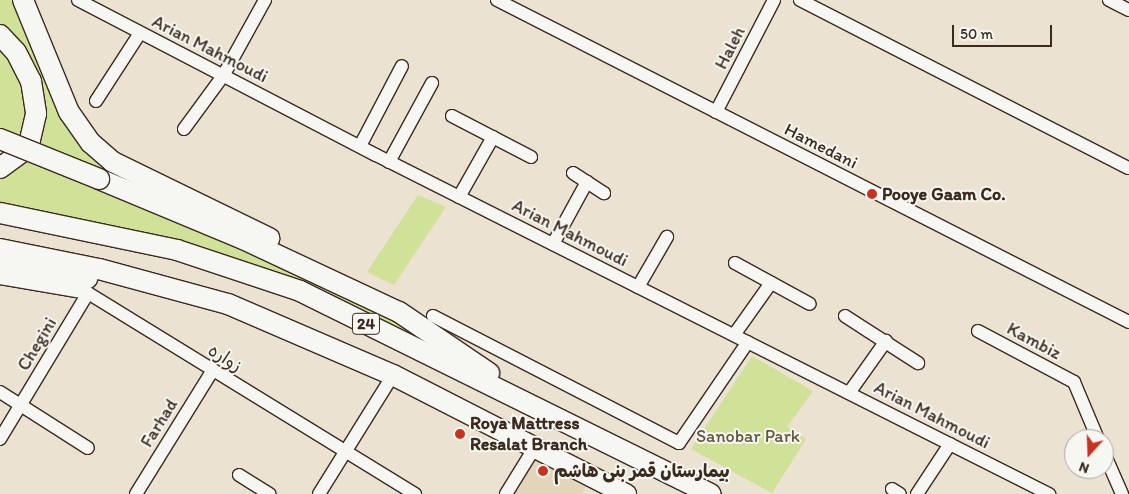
<!DOCTYPE html>
<meta charset="utf-8">
<style>
body{margin:0}
#map{position:relative;width:1129px;height:494px;overflow:hidden;background:#ebe2d1;font-family:Itim,"Playpen Sans Arabic",sans-serif}
div>[style]{position:absolute}
[style*='--x']{left:calc(var(--x)*1px);top:calc(var(--y)*1px);width:calc(var(--w)*1px);rotate:calc(var(--a)*1deg)}
.built>*{inset:0;background:#e3d4ba}
.green>*{inset:0;background:#cfe297}
.roads{filter:drop-shadow(1px 0 #3b2a1e) drop-shadow(-1px 0 #3b2a1e) drop-shadow(0 1px #3b2a1e) drop-shadow(0 -1px #3b2a1e)}
.minor>*{height:12px;margin:-6px;padding:0 6px;transform-origin:6px;border-radius:6px;background:#f6f6f2}
.trunk>*{height:20px;margin:-10px;padding:0 10px;transform-origin:10px;border-radius:10px;background:#f6f6f2}
.bridges{filter:drop-shadow(1px 0 #3b2a1e) drop-shadow(-1px 0 #3b2a1e) drop-shadow(0 1px #3b2a1e) drop-shadow(0 -1px #3b2a1e)}
.trunk-bridge>*{height:20px;margin:-10px;padding:0 10px;transform-origin:10px;border-radius:10px;background:#f6f6f2}
.dots>*{width:14px;height:14px;translate:-50% -50%;box-sizing:border-box;border:2px solid #f6f6f2;border-radius:50%}
span{translate:-50% -50%;white-space:nowrap;text-align:center;line-height:1.15;-webkit-text-stroke:4px #f6f6f2;paint-order:stroke}
.shield-label span{padding:1px 4px;background:#f6f6f2;border:1px solid;border-radius:4px;-webkit-text-stroke-width:0}
.shield-label{font-size:16px;color:#3b2a1e;font-weight:700}
.street-label{font-size:18px;color:#3b2a1e}
.poi-label{font-size:18px;color:#3b2a1e;font-weight:700}
.left{translate:0 -50%;text-align:left}
.park-label{font-size:18px;color:#60583c}
.north{position:absolute;left:1064px;top:429px;width:50px;height:50px;box-sizing:border-box;background:#f6f6f2;border:1px solid #aba49d;border-radius:50%;rotate:200deg;font-size:14px;font-weight:700;line-height:20px;text-align:center;color:#3b2a1e}
.north::after{content:'';display:block;margin:auto;width:18px;height:22px;background:#c8321e;clip-path:polygon(50% 0,100% 100%,50% 72%,0 100%)}
.scale{position:absolute;left:952px;top:25px;width:100px;height:22px;box-sizing:border-box;border:2px solid #3b2a1e;border-top:0;padding-left:6px;font-size:15px;line-height:18px;white-space:nowrap;color:#3b2a1e;-webkit-text-stroke:4px #f6f6f2;paint-order:stroke}
</style>
<div id="map">
<div class="built">
<div style="clip-path:polygon(535px 456px,586px 486px,582px 494px,512px 494px)"></div>
</div>
<div class="green">
<div style="clip-path:polygon(0 0,17px 0,117px 176px,38px 143px,41px 116px,0 28px)"></div>
<div style="clip-path:polygon(0 42px,27px 89px,27px 138px,0 127px)"></div>
<div style="clip-path:polygon(30px 160px,303px 274px,420px 334px,416px 340px,333px 299px,0 205px,0 176px)"></div>
<div style="clip-path:polygon(418px 195px,446px 207px,394px 285px,367px 272px)"></div>
<div style="clip-path:polygon(752px 356px,813px 391px,787px 427px,806px 439px,772px 493px,691px 449px)"></div>
</div>
<div class="roads">
<div class="minor">
<div style="--x:78;--y:0;--w:336;--a:27.5"></div>
<div style="--x:376;--y:155;--w:754;--a:26.74"></div>
<div style="--x:497;--y:0;--w:709;--a:27"></div>
<div style="--x:800;--y:0;--w:369;--a:27.1"></div>
<div style="--x:1109;--y:0;--w:22;--a:27"></div>
<div style="--x:96;--y:101;--w:81;--a:-57.1"></div>
<div style="--x:716;--y:112;--w:126;--a:-62.6"></div>
<div style="--x:452;--y:116;--w:89;--a:27.4"></div>
<div style="--x:184;--y:129;--w:66;--a:-53.7"></div>
<div style="--x:223;--y:76;--w:87;--a:-61.1"></div>
<div style="--x:360;--y:146;--w:90;--a:-62.3"></div>
<div style="--x:389;--y:162;--w:90;--a:-61.4"></div>
<div style="--x:573;--y:173;--w:37;--a:33"></div>
<div style="--x:459;--y:197;--w:69;--a:-60.5"></div>
<div style="--x:553;--y:244;--w:71;--a:-61.3"></div>
<div style="--x:735;--y:263;--w:85;--a:28.7"></div>
<div style="--x:0;--y:278;--w:89;--a:9.7"></div>
<div style="--x:88;--y:293;--w:384;--a:31.6"></div>
<div style="--x:638;--y:287;--w:58;--a:-59.9"></div>
<div style="--x:433;--y:316;--w:277;--a:27.3"></div>
<div style="--x:679;--y:443;--w:122;--a:-55.7"></div>
<div style="--x:845;--y:316;--w:87;--a:32.8"></div>
<div style="--x:978;--y:331;--w:109;--a:28"></div>
<div style="--x:1074;--y:382;--w:62;--a:67.2"></div>
<div style="--x:734;--y:335;--w:64;--a:-54.6"></div>
<div style="--x:0;--y:392;--w:104;--a:32.5"></div>
<div style="--x:849;--y:393;--w:64;--a:-54.6"></div>
<div style="--x:0;--y:439;--w:170;--a:-58.9"></div>
<div style="--x:1104;--y:453;--w:45;--a:66.3"></div>
<div style="--x:239;--y:475;--w:36;--a:32"></div>
<div style="--x:892;--y:489;--w:9;--a:32"></div>
<div style="--x:136;--y:494;--w:146;--a:-58.2"></div>
<div style="--x:319;--y:494;--w:140;--a:-58.1"></div>
<div style="--x:506;--y:494;--w:55;--a:-58.3"></div>
<div style="--x:917;--y:494;--w:60;--a:-56.6"></div>
</div>
<div class="trunk">
<div style="--x:23;--y:0;--w:121;--a:67.7"></div>
<div style="--x:69;--y:112;--w:38;--a:55"></div>
<div style="--x:91;--y:143;--w:29;--a:41"></div>
<div style="--x:113;--y:162;--w:174;--a:26"></div>
<div style="--x:0;--y:35;--w:23;--a:47"></div>
<div style="--x:16;--y:52;--w:33;--a:63"></div>
<div style="--x:31;--y:81;--w:33;--a:81"></div>
<div style="--x:36;--y:114;--w:27;--a:103"></div>
<div style="--x:30;--y:140;--w:14;--a:124"></div>
<div style="--x:22;--y:152;--w:27;--a:144"></div>
<div style="--x:99;--y:179;--w:156;--a:22.6"></div>
<div style="--x:243;--y:239;--w:172;--a:25.1"></div>
<div style="--x:399;--y:312;--w:109;--a:34.1"></div>
<div style="--x:0;--y:213;--w:181;--a:11.8"></div>
<div style="--x:177;--y:250;--w:130;--a:18.4"></div>
<div style="--x:300;--y:291;--w:458;--a:26.3"></div>
<div style="--x:0;--y:249;--w:101;--a:11.4"></div>
<div style="--x:99;--y:269;--w:134;--a:15.2"></div>
<div style="--x:228;--y:304;--w:180;--a:23.3"></div>
<div style="--x:393;--y:375;--w:262;--a:27.1"></div>
<div style="--x:0;--y:268;--w:88;--a:6.6"></div>
</div>
</div>
<div class="bridges">
<div class="trunk-bridge">
<div style="--x:0;--y:139;--w:107;--a:22"></div>
</div>
</div>
<div class="dots">
<div style="left:872px;top:194px;background:#c8321e"></div>
<div style="left:460px;top:434px;background:#c8321e"></div>
<div style="left:543px;top:471px;background:#c8321e"></div>
</div>
<div class="shield-label">
<span style="left:366px;top:324px">24</span>
</div>
<div class="street-label">
<span style="left:730px;top:48px;rotate:-63deg">Haleh</span>
<span style="left:210px;top:49px;rotate:27deg">Arian Mahmoudi</span>
<span style="left:821px;top:146px;rotate:27deg">Hamedani</span>
<span style="left:570px;top:233px;rotate:27deg">Arian Mahmoudi</span>
<span style="left:1034px;top:341px;rotate:28deg">Kambiz</span>
<span style="left:37px;top:344px;rotate:-59deg">Chegini</span>
<span style="left:225px;top:358px;rotate:32deg">زواره</span>
<span style="left:932px;top:415px;rotate:27deg">Arian Mahmoudi</span>
<span style="left:159px;top:423px;rotate:-58deg">Farhad</span>
</div>
<div class="poi-label">
<span class="left" style="left:882px;top:194px">Pooye Gaam Co.</span>
<span class="left" style="left:470px;top:434px">Roya Mattress<br>Resalat Branch</span>
<span class="left" style="left:554px;top:471px">بیمارستان قمر بنی هاشم</span>
</div>
<div class="park-label">
<span style="left:748px;top:436px">Sanobar Park</span>
</div>
<div class="north">N</div>
<div class="scale">50 m</div>
</div>
